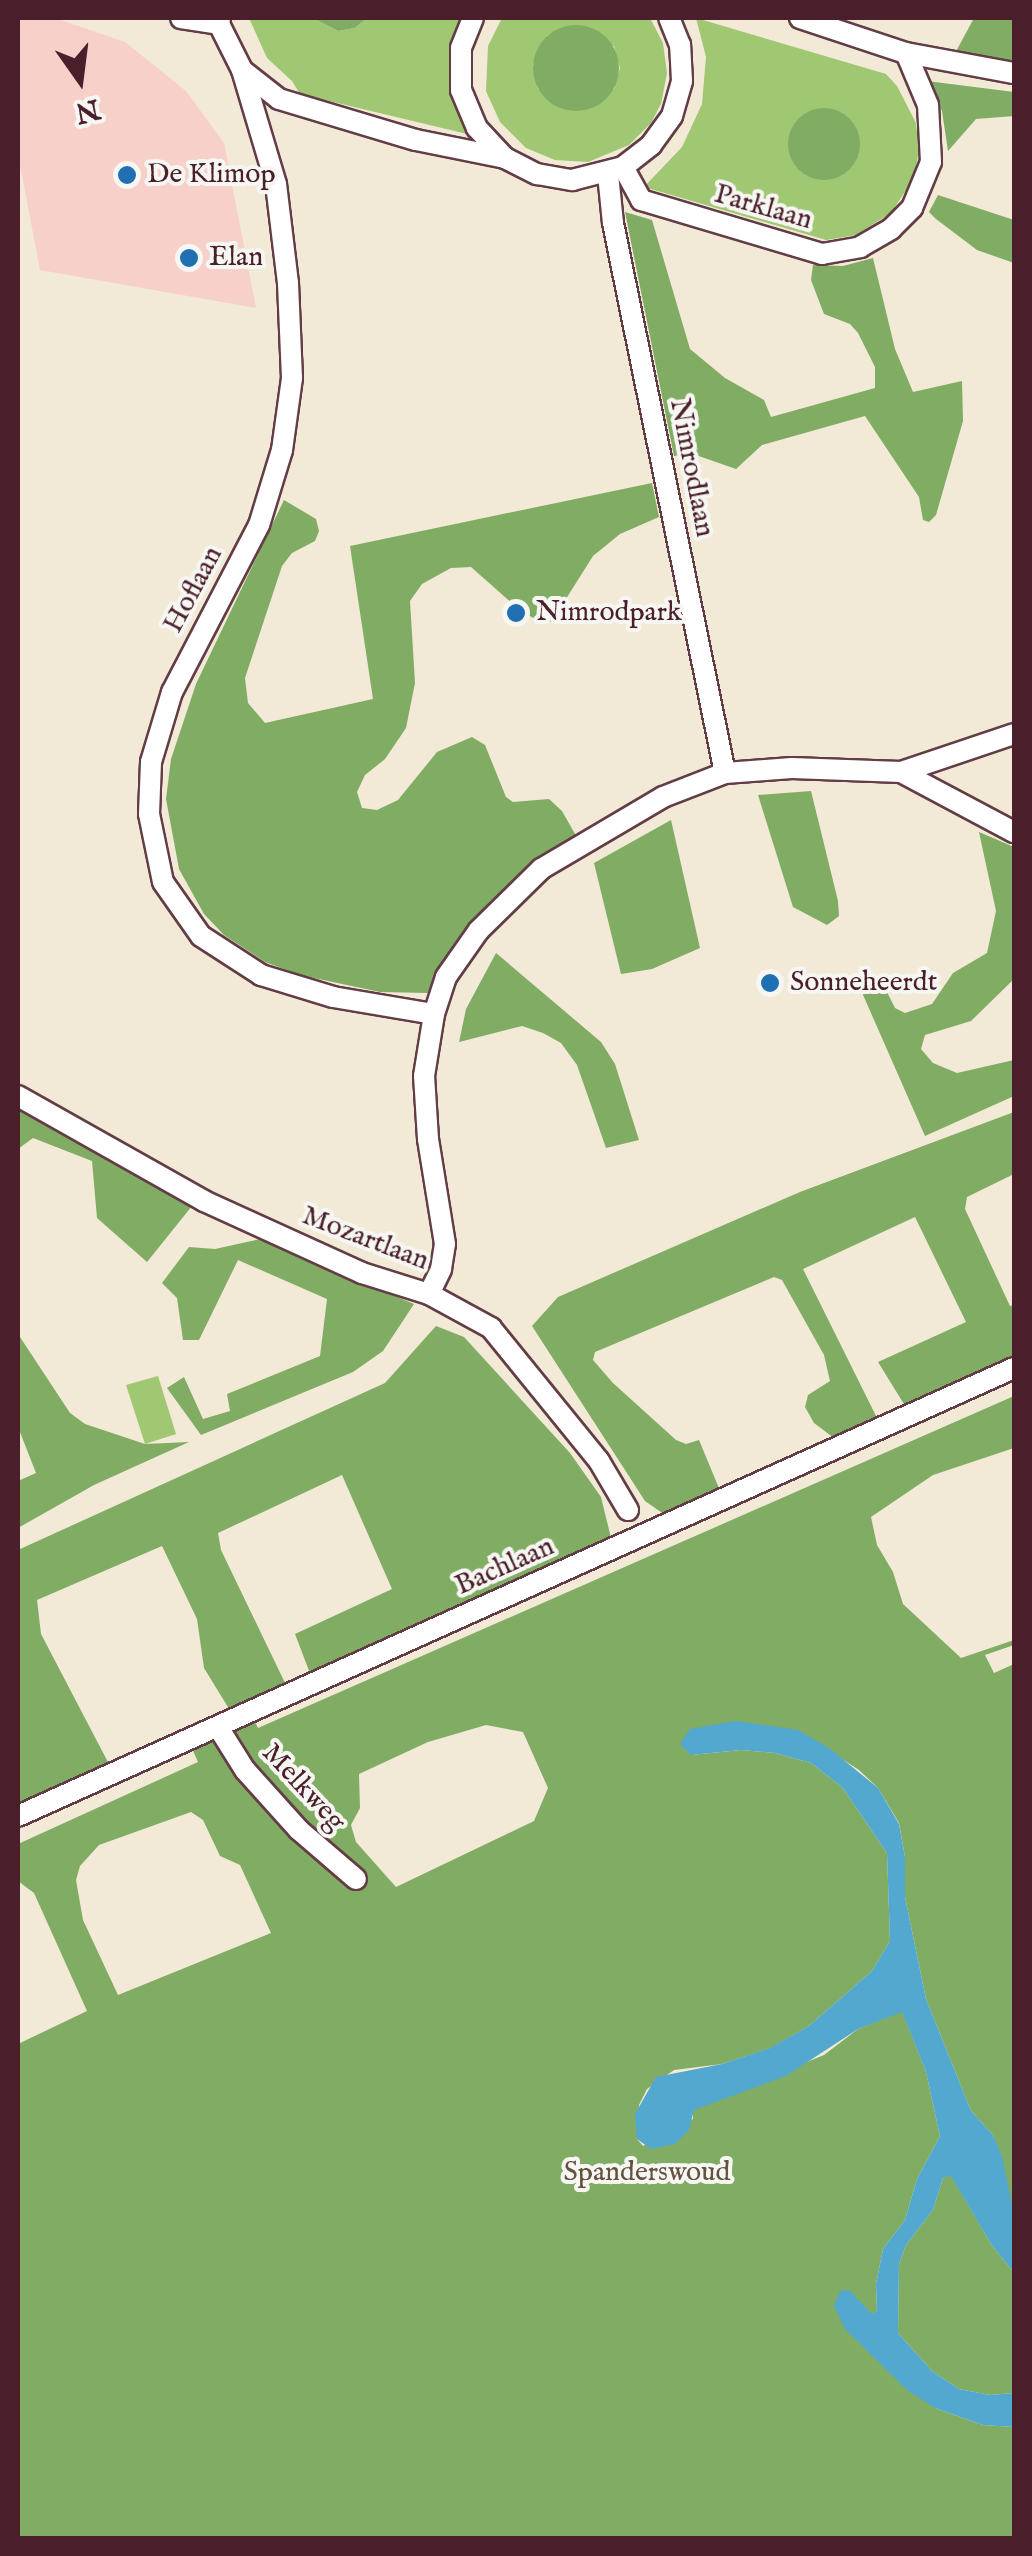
<!DOCTYPE html>
<style>
body{margin:0}
#map{position:relative;width:1032px;height:2556px;overflow:hidden;background:#f2e9d6;font-family:"IM FELL English",serif}
div>[style]{position:absolute}
[style*='--x']{left:calc(var(--x)*1px);top:calc(var(--y)*1px);width:calc(var(--w)*1px);rotate:calc(var(--a)*1deg)}
.built>*{inset:0;background:#f7d1c9}
.green>*{inset:0;background:#a0c772}
.forest>*{inset:0;background:#80ac64}
.round{border-radius:50%}
.water>*{inset:0;background:#52a8ce}
.roads{filter:drop-shadow(2px 0 #633d45) drop-shadow(-2px 0 #633d45) drop-shadow(0 2px #633d45) drop-shadow(0 -2px #633d45)}
.street>*{height:20px;margin:-10px;padding:0 10px;transform-origin:10px;border-radius:10px;background:#fff}
.dots>*{width:28px;height:28px;translate:-50% -50%;box-sizing:border-box;border:5px solid #f6f6f2;border-radius:50%}
span{translate:-50% -50%;white-space:nowrap;text-align:center;line-height:1.15;-webkit-text-stroke:8px #f6f6f2;paint-order:stroke}
.poi-label{font-size:28px;color:#4a1f2b}
.left{translate:0 -50%;text-align:left}
.street-label{font-size:28px;color:#4a1f2b}
.park-label{font-size:28px;color:#645140}
.frame{position:absolute;inset:0;border:20px solid #4a1f2b;pointer-events:none}
.north{position:absolute;left:30px;top:30px;width:100px;height:100px;-webkit-text-stroke:8px #f6f6f2;paint-order:stroke;rotate:166deg;font-size:28px;font-weight:700;line-height:40px;text-align:center;color:#4a1f2b}
.north::after{content:'';display:block;margin:auto;width:35px;height:45px;background:#4a1f2b;clip-path:polygon(50% 0,100% 100%,50% 72%,0 100%)}
</style>
<div id="map">
<div class="built">
<div style="clip-path:polygon(18px 18px,55px 18px,125px 42px,186px 91px,224px 143px,256px 308px,40px 270px,18px 154px)"></div>
</div>
<div class="green">
<div style="clip-path:polygon(249px 18px,313px 18px,338px 31px,355px 28px,367px 18px,461px 18px,451px 50px,450px 78px,467px 134px,300px 94px,292px 81px,267px 58px)"></div>
<div style="clip-path:polygon(evenodd,502px 18px,650px 18px,663px 43px,667px 73px,661px 104px,651px 123px,629px 145px,588px 162px,555px 160px,526px 148px,500px 122px,486px 91px,488px 46px,502px 18px,548px 35px,614px 46px,620px 68px,614px 89px,538px 89px,533px 64px,548px 35px)"></div>
<div style="clip-path:polygon(696px 18px,886px 74px,897px 86px,916px 123px,919px 150px,914px 178px,891px 213px,856px 235px,826px 240px,644px 187px,682px 147px,702px 104px,706px 57px)"></div>
<div style="clip-path:polygon(158px 1376px,176px 1434px,145px 1444px,126px 1385px)"></div>
</div>
<div class="forest">
<div style="clip-path:polygon(313px 18px,367px 18px,355px 28px,338px 31px)"></div>
<div style="clip-path:polygon(974px 18px,1014px 18px,1014px 64px,953px 57px)"></div>
<div class="round" style="left:533px;top:25px;width:86px;height:86px"></div>
<div style="clip-path:polygon(927px 81px,1014px 92px,1014px 116px,976px 119px,948px 151px,942px 111px)"></div>
<div class="round" style="left:788px;top:108px;width:72px;height:72px"></div>
<div style="clip-path:polygon(938px 195px,1014px 220px,1014px 263px,977px 250px,936px 219px,929px 212px)"></div>
<div style="clip-path:polygon(625px 212px,652px 220px,690px 349px,725px 378px,764px 400px,771px 417px,875px 388px,875px 367px,858px 333px,850px 324px,824px 314px,811px 280px,813px 265px,843px 266px,873px 258px,895px 349px,913px 392px,962px 381px,963px 421px,936px 515px,929px 522px,923px 520px,919px 497px,865px 416px,762px 445px,736px 469px,693px 454px,674px 456px)"></div>
<div style="clip-path:polygon(652px 483px,659px 517px,620px 534px,593px 556px,552px 621px,545px 624px,522px 612px,471px 567px,451px 568px,422px 584px,410px 601px,415px 683px,406px 728px,385px 759px,365px 775px,357px 792px,362px 808px,377px 810px,398px 800px,437px 752px,472px 737px,485px 745px,506px 797px,513px 802px,549px 799px,562px 811px,579px 841px,462px 944px,428px 993px,380px 992px,300px 975px,265px 962px,224px 935px,204px 914px,179px 869px,166px 799px,171px 759px,196px 684px,284px 500px,316px 519px,319px 531px,315px 541px,292px 553px,282px 566px,245px 678px,248px 703px,265px 723px,373px 699px,350px 546px)"></div>
<div style="clip-path:polygon(811px 791px,838px 901px,839px 916px,827px 925px,793px 907px,758px 795px)"></div>
<div style="clip-path:polygon(671px 820px,700px 948px,652px 969px,621px 974px,594px 863px)"></div>
<div style="clip-path:polygon(979px 832px,1014px 847px,1014px 979px,971px 1021px,925px 1035px,921px 1049px,933px 1063px,957px 1073px,1014px 1060px,1014px 1096px,925px 1136px,860px 988px,864px 981px,886px 990px,895px 1008px,905px 1013px,932px 1004px,953px 973px,987px 953px,996px 911px)"></div>
<div style="clip-path:polygon(496px 953px,601px 1042px,615px 1064px,639px 1140px,606px 1148px,577px 1065px,561px 1043px,543px 1033px,522px 1026px,459px 1042px,466px 1009px)"></div>
<div style="clip-path:polygon(18px 1110px,192px 1206px,147px 1262px,97px 1218px,92px 1161px,33px 1138px,18px 1149px)"></div>
<div style="clip-path:polygon(1014px 1112px,1014px 1174px,967px 1197px,965px 1209px,1010px 1306px,1014px 1305px,1014px 1361px,907px 1409px,878px 1362px,966px 1322px,915px 1217px,803px 1269px,879px 1422px,838px 1441px,814px 1423px,805px 1407px,808px 1395px,830px 1381px,824px 1355px,782px 1280px,774px 1277px,595px 1352px,593px 1360px,613px 1383px,676px 1440px,686px 1444px,699px 1440px,721px 1493px,668px 1517px,645px 1501px,532px 1326px,558px 1297px,800px 1192px)"></div>
<div style="clip-path:polygon(260px 1239px,414px 1304px,383px 1351px,353px 1372px,201px 1435px,167px 1388px,184px 1377px,203px 1419px,230px 1411px,227px 1394px,320px 1356px,327px 1299px,238px 1260px,199px 1340px,183px 1340px,177px 1298px,162px 1283px,189px 1247px,215px 1249px)"></div>
<div style="clip-path:polygon(436px 1326px,464px 1337px,570px 1453px,601px 1497px,612px 1542px,311px 1676px,295px 1634px,392px 1589px,342px 1475px,218px 1533px,221px 1550px,287px 1687px,231px 1712px,204px 1668px,197px 1619px,162px 1546px,37px 1600px,41px 1634px,110px 1766px,18px 1807px,18px 1550px,385px 1383px)"></div>
<div style="clip-path:polygon(18px 1334px,70px 1413px,85px 1424px,145px 1444px,189px 1442px,94px 1485px,18px 1528px,18px 1481px,36px 1473px,18px 1427px)"></div>
<div style="clip-path:polygon(evenodd,1014px 1396px,1014px 1448px,933px 1475px,871px 1517px,877px 1545px,893px 1572px,903px 1604px,961px 1658px,1014px 1640px,1014px 1645px,985px 1655px,994px 1673px,1014px 1664px,1014px 2213px,993px 2135px,971px 2111px,926px 1999px,905px 1897px,905px 1857px,899px 1823px,878px 1788px,859px 1770px,797px 1730px,691px 1755px,741px 1750px,775px 1753px,811px 1763px,842px 1787px,887px 1853px,890px 1941px,872px 1971px,809px 2026px,771px 2048px,722px 2064px,674px 2070px,647px 2089px,639px 2105px,637px 2139px,643px 2146px,693px 2119px,693px 2110px,706px 2103px,824px 2055px,858px 2029px,902px 2011px,926px 2072px,940px 2136px,917px 2179px,905px 2220px,883px 2249px,876px 2284px,877px 2311px,873px 2314px,935px 2408px,983px 2425px,1014px 2427px,1014px 2538px,18px 2538px,18px 2044px,87px 2011px,34px 1893px,18px 1881px,18px 1844px,198px 1762px,190px 1744px,252px 1716px,258px 1728px,1014px 1396px,486px 1725px,523px 1732px,548px 1788px,534px 1821px,396px 1887px,356px 1842px,351px 1825px,360px 1808px,359px 1774px,428px 1742px,486px 1725px,1014px 1396px,191px 1812px,203px 1820px,220px 1856px,240px 1865px,271px 1933px,118px 1995px,83px 1920px,76px 1880px,80px 1866px,99px 1845px,191px 1812px)"></div>
<div style="clip-path:polygon(951px 2175px,991px 2244px,1014px 2273px,1014px 2393px,990px 2395px,959px 2389px,932px 2371px,898px 2333px,899px 2264px,906px 2245px,933px 2210px,943px 2178px)"></div>
</div>
<div class="water">
<div style="clip-path:polygon(736px 1721px,798px 1730px,829px 1748px,878px 1788px,899px 1824px,905px 1857px,905px 1897px,926px 1999px,971px 2111px,993px 2135px,1002px 2156px,1014px 2213px,1014px 2273px,991px 2244px,951px 2176px,943px 2178px,933px 2210px,906px 2245px,899px 2264px,898px 2333px,932px 2371px,959px 2389px,990px 2395px,1014px 2393px,1014px 2427px,983px 2425px,935px 2408px,907px 2390px,845px 2329px,834px 2306px,840px 2291px,849px 2290px,872px 2314px,877px 2311px,876px 2284px,883px 2249px,905px 2220px,917px 2179px,940px 2136px,926px 2072px,902px 2012px,858px 2029px,786px 2076px,694px 2110px,689px 2130px,675px 2144px,651px 2149px,637px 2139px,635px 2114px,656px 2077px,722px 2064px,770px 2048px,809px 2026px,872px 1971px,890px 1941px,887px 1853px,842px 1787px,811px 1763px,775px 1753px,741px 1750px,691px 1755px,680px 1744px,690px 1729px)"></div>
</div>
<div class="roads">
<div class="street">
<div style="--x:181;--y:18;--w:38;--a:9"></div>
<div style="--x:220;--y:18;--w:6;--a:99"></div>
<div style="--x:219;--y:24;--w:51;--a:63.4"></div>
<div style="--x:242;--y:70;--w:119;--a:73.4"></div>
<div style="--x:276;--y:184;--w:100;--a:83.1"></div>
<div style="--x:288;--y:283;--w:95;--a:87.6"></div>
<div style="--x:292;--y:378;--w:73;--a:97.9"></div>
<div style="--x:282;--y:450;--w:78;--a:107"></div>
<div style="--x:259;--y:525;--w:188;--a:117.5"></div>
<div style="--x:172;--y:692;--w:73;--a:106.7"></div>
<div style="--x:151;--y:762;--w:52;--a:92.2"></div>
<div style="--x:149;--y:814;--w:69;--a:78.4"></div>
<div style="--x:163;--y:882;--w:66;--a:54.9"></div>
<div style="--x:201;--y:936;--w:72;--a:33"></div>
<div style="--x:261;--y:975;--w:75;--a:17"></div>
<div style="--x:333;--y:997;--w:102;--a:9.6"></div>
<div style="--x:473;--y:18;--w:32;--a:112"></div>
<div style="--x:461;--y:48;--w:42;--a:90"></div>
<div style="--x:461;--y:90;--w:41;--a:67.2"></div>
<div style="--x:477;--y:128;--w:41;--a:47"></div>
<div style="--x:505;--y:158;--w:36;--a:27"></div>
<div style="--x:537;--y:174;--w:36;--a:10"></div>
<div style="--x:572;--y:180;--w:53;--a:-14.3"></div>
<div style="--x:623;--y:167;--w:36;--a:-38"></div>
<div style="--x:651;--y:145;--w:36;--a:-54"></div>
<div style="--x:672;--y:116;--w:36;--a:-74"></div>
<div style="--x:682;--y:81;--w:36;--a:-93"></div>
<div style="--x:680;--y:45;--w:29;--a:-112"></div>
<div style="--x:800;--y:18;--w:112;--a:18.3"></div>
<div style="--x:906;--y:53;--w:110;--a:10.5"></div>
<div style="--x:242;--y:70;--w:47;--a:38.1"></div>
<div style="--x:279;--y:99;--w:143;--a:16.7"></div>
<div style="--x:416;--y:140;--w:91;--a:11.4"></div>
<div style="--x:623;--y:167;--w:38;--a:61"></div>
<div style="--x:641;--y:200;--w:189;--a:16.6"></div>
<div style="--x:822;--y:254;--w:39;--a:-10"></div>
<div style="--x:860;--y:247;--w:36;--a:-30"></div>
<div style="--x:891;--y:229;--w:30;--a:-45"></div>
<div style="--x:912;--y:208;--w:50;--a:-67.6"></div>
<div style="--x:931;--y:162;--w:57;--a:-93"></div>
<div style="--x:928;--y:105;--w:56;--a:-112.9"></div>
<div style="--x:608;--y:174;--w:49;--a:84.2"></div>
<div style="--x:613;--y:223;--w:561;--a:78.49"></div>
<div style="--x:901;--y:772;--w:119;--a:-18.6"></div>
<div style="--x:18;--y:1096;--w:214;--a:29.4"></div>
<div style="--x:204;--y:1201;--w:174;--a:24.5"></div>
<div style="--x:362;--y:1273;--w:70;--a:17.4"></div>
<div style="--x:429;--y:1294;--w:71;--a:28.7"></div>
<div style="--x:491;--y:1328;--w:171;--a:50.9"></div>
<div style="--x:599;--y:1461;--w:57;--a:59.4"></div>
<div style="--x:429;--y:1294;--w:28;--a:-64"></div>
<div style="--x:441;--y:1269;--w:25;--a:-81"></div>
<div style="--x:445;--y:1244;--w:106;--a:-99.2"></div>
<div style="--x:428;--y:1139;--w:63;--a:-93.6"></div>
<div style="--x:424;--y:1076;--w:63;--a:-80.8"></div>
<div style="--x:434;--y:1014;--w:39;--a:-72"></div>
<div style="--x:446;--y:977;--w:57;--a:-54.9"></div>
<div style="--x:479;--y:930;--w:87;--a:-44.5"></div>
<div style="--x:541;--y:869;--w:142;--a:-30.5"></div>
<div style="--x:663;--y:797;--w:66;--a:-21.2"></div>
<div style="--x:725;--y:773;--w:67;--a:-4.3"></div>
<div style="--x:792;--y:768;--w:109;--a:2.1"></div>
<div style="--x:901;--y:772;--w:128;--a:28"></div>
<div style="--x:218;--y:1727;--w:51;--a:57.9"></div>
<div style="--x:245;--y:1770;--w:81;--a:48"></div>
<div style="--x:299;--y:1830;--w:75;--a:40.7"></div>
<div style="--x:18;--y:1816;--w:1092;--a:-24.22"></div>
</div>
</div>
<div class="dots">
<div style="left:127px;top:175px;background:#1f6fb2"></div>
<div style="left:189px;top:258px;background:#1f6fb2"></div>
<div style="left:516px;top:613px;background:#1f6fb2"></div>
<div style="left:770px;top:983px;background:#1f6fb2"></div>
</div>
<div class="poi-label">
<span class="left" style="left:147px;top:175px">De Klimop</span>
<span class="left" style="left:209px;top:258px">Elan</span>
<span class="left" style="left:536px;top:613px">Nimrodpark</span>
<span class="left" style="left:790px;top:983px">Sonneheerdt</span>
</div>
<div class="street-label">
<span style="left:763px;top:208px;rotate:16deg">Parklaan</span>
<span style="left:691px;top:468px;rotate:79deg">Nimrodlaan</span>
<span style="left:194px;top:590px;rotate:-62deg">Hoflaan</span>
<span style="left:365px;top:1239px;rotate:21deg">Mozartlaan</span>
<span style="left:505px;top:1567px;rotate:-24deg">Bachlaan</span>
<span style="left:303px;top:1788px;rotate:47deg">Melkweg</span>
</div>
<div class="park-label">
<span style="left:647px;top:2173px">Spanderswoud</span>
</div>
<div class="frame"></div>
<div class="north">N</div>
</div>
